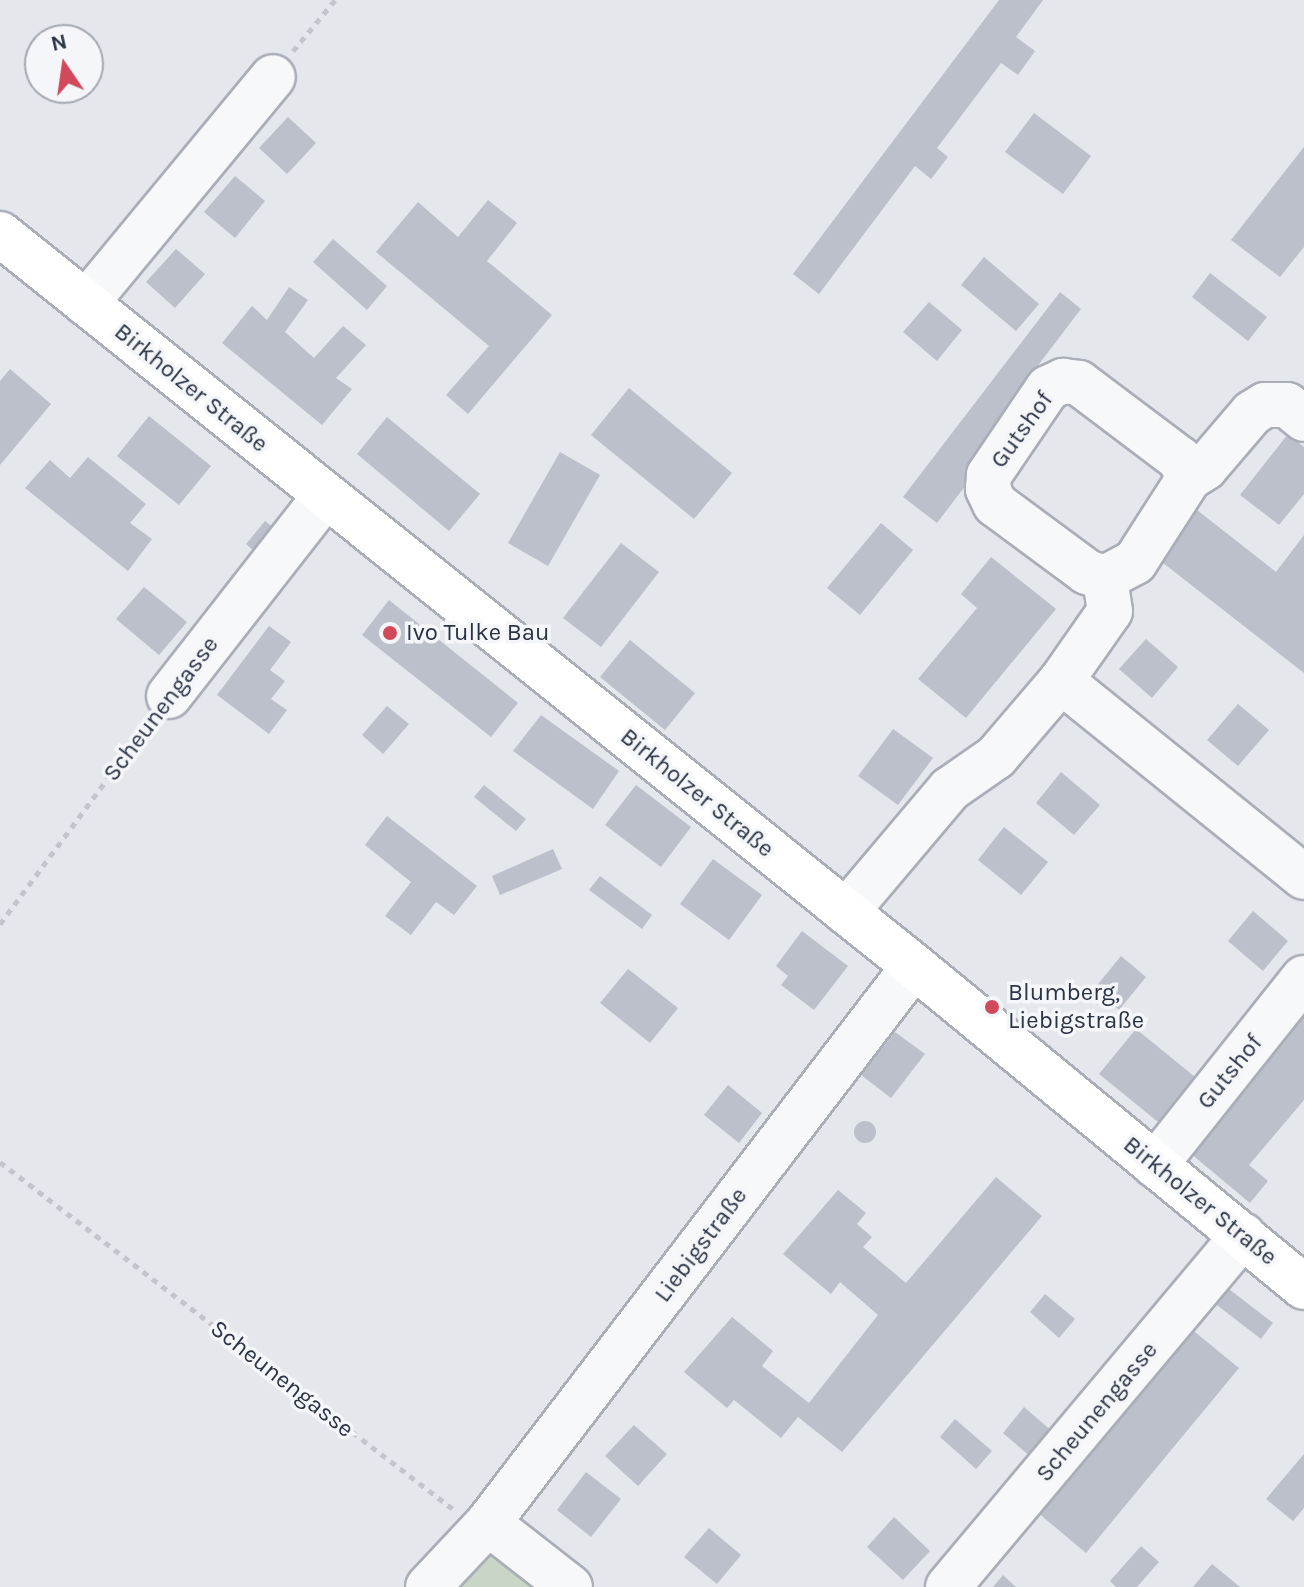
<!DOCTYPE html>
<meta charset="utf-8">
<style>
body{margin:0}
#map{position:relative;width:1304px;height:1587px;overflow:hidden;background:#e4e7ec;font-family:Karla,sans-serif}
div>[style]{position:absolute}
[style*='--x']{left:calc(var(--x)*1px);top:calc(var(--y)*1px);width:calc(var(--w)*1px);rotate:calc(var(--a)*1deg)}
.green>*{inset:0;background:#c9d6c5}
.building>*{inset:0;background:#bbc0ca}
.round{border-radius:50%}
.path>*{height:5px;margin-top:-2.5px;transform-origin:0;background:repeating-linear-gradient(90deg,#c2c5cb 0 6px,transparent 0 12px)}
.roads{filter:drop-shadow(2px 0 #a9aeb7) drop-shadow(-2px 0 #a9aeb7) drop-shadow(0 2px #a9aeb7) drop-shadow(0 -2px #a9aeb7)}
.minor>*{height:44px;margin:-22px;padding:0 22px;transform-origin:22px;border-radius:22px;background:#f7f8fa}
.major>*{height:44px;margin:-22px;padding:0 22px;transform-origin:22px;border-radius:22px;background:#fff}
.dots>*{width:22px;height:22px;translate:-50% -50%;box-sizing:border-box;border:4px solid #f4f6f9;border-radius:50%}
span{translate:-50% -50%;white-space:nowrap;text-align:center;line-height:1.15;-webkit-text-stroke:7px #f4f6f9;paint-order:stroke}
.street-label{font-size:24px;color:#2b3445}
.poi-label{font-size:24px;color:#2b3445}
.left{translate:0 -50%;text-align:left}
.north{position:absolute;left:24px;top:24px;width:80px;height:80px;box-sizing:border-box;background:#f4f6f9;border:2px solid #a4a8b1;border-radius:50%;rotate:347deg;font-size:22px;font-weight:700;line-height:32px;text-align:center;color:#2b3445}
.north::after{content:'';display:block;margin:auto;width:28px;height:36px;background:#d1495b;clip-path:polygon(50% 0,100% 100%,50% 72%,0 100%)}
</style>
<div id="map">
<div class="green">
<div style="clip-path:polygon(494px 1546px,547px 1587px,456px 1587px)"></div>
</div>
<div class="building">
<div style="clip-path:polygon(999px 0,1043px 0,1016px 37px,1035px 51px,1018px 75px,1001px 63px,937px 148px,948px 157px,931px 179px,915px 166px,819px 294px,793px 274px)"></div>
<div style="clip-path:polygon(1034px 113px,1091px 156px,1063px 194px,1005px 152px)"></div>
<div style="clip-path:polygon(288px 117px,316px 143px,287px 174px,259px 148px)"></div>
<div style="clip-path:polygon(1304px 147px,1304px 247px,1280px 277px,1231px 240px)"></div>
<div style="clip-path:polygon(235px 176px,265px 201px,235px 238px,204px 212px)"></div>
<div style="clip-path:polygon(488px 200px,517px 223px,487px 261px,552px 315px,468px 414px,446px 395px,489px 346px,376px 252px,418px 202px,458px 237px)"></div>
<div style="clip-path:polygon(333px 239px,387px 286px,367px 310px,313px 262px)"></div>
<div style="clip-path:polygon(176px 249px,205px 274px,175px 308px,146px 282px)"></div>
<div style="clip-path:polygon(984px 257px,1039px 304px,1016px 331px,961px 285px)"></div>
<div style="clip-path:polygon(1210px 273px,1267px 317px,1248px 341px,1192px 297px)"></div>
<div style="clip-path:polygon(289px 287px,308px 300px,285px 332px,314px 358px,343px 326px,366px 345px,336px 378px,352px 389px,322px 425px,222px 343px,252px 306px,267px 320px)"></div>
<div style="clip-path:polygon(1060px 292px,1081px 309px,1036px 368px,1048px 377px,937px 523px,903px 497px)"></div>
<div style="clip-path:polygon(929px 302px,962px 330px,937px 361px,903px 332px)"></div>
<div style="clip-path:polygon(10px 369px,51px 404px,0 465px,0 381px)"></div>
<div style="clip-path:polygon(629px 388px,732px 473px,694px 519px,591px 435px)"></div>
<div style="clip-path:polygon(149px 416px,211px 466px,179px 505px,117px 456px)"></div>
<div style="clip-path:polygon(387px 417px,480px 494px,449px 531px,357px 454px)"></div>
<div style="clip-path:polygon(1288px 434px,1304px 447px,1304px 494px,1279px 525px,1240px 495px)"></div>
<div style="clip-path:polygon(560px 452px,600px 475px,548px 566px,508px 543px)"></div>
<div style="clip-path:polygon(88px 457px,146px 504px,130px 523px,152px 539px,128px 571px,25px 488px,50px 460px,70px 478px)"></div>
<div style="clip-path:polygon(1197px 510px,1276px 572px,1304px 535px,1304px 673px,1158px 559px)"></div>
<div style="clip-path:polygon(265px 521px,285px 537px,265px 560px,246px 544px)"></div>
<div style="clip-path:polygon(881px 523px,913px 550px,860px 615px,827px 588px)"></div>
<div style="clip-path:polygon(621px 543px,659px 572px,601px 647px,563px 618px)"></div>
<div style="clip-path:polygon(991px 557px,1056px 609px,966px 718px,918px 679px,977px 608px,961px 594px)"></div>
<div style="clip-path:polygon(144px 587px,187px 622px,159px 655px,116px 619px)"></div>
<div style="clip-path:polygon(389px 600px,518px 703px,491px 737px,362px 635px)"></div>
<div style="clip-path:polygon(269px 626px,291px 642px,270px 670px,285px 681px,271px 699px,287px 710px,269px 734px,217px 695px)"></div>
<div style="clip-path:polygon(1146px 639px,1178px 667px,1152px 698px,1119px 669px)"></div>
<div style="clip-path:polygon(630px 640px,695px 693px,665px 730px,600px 677px)"></div>
<div style="clip-path:polygon(1238px 704px,1269px 730px,1238px 766px,1207px 740px)"></div>
<div style="clip-path:polygon(387px 706px,409px 724px,383px 754px,362px 735px)"></div>
<div style="clip-path:polygon(541px 715px,619px 771px,593px 809px,513px 751px)"></div>
<div style="clip-path:polygon(893px 729px,933px 758px,898px 805px,858px 776px)"></div>
<div style="clip-path:polygon(1061px 772px,1100px 805px,1074px 835px,1036px 803px)"></div>
<div style="clip-path:polygon(484px 785px,526px 819px,516px 831px,474px 797px)"></div>
<div style="clip-path:polygon(636px 785px,691px 827px,661px 867px,605px 825px)"></div>
<div style="clip-path:polygon(387px 816px,477px 886px,454px 915px,436px 902px,411px 935px,385px 916px,411px 882px,365px 845px)"></div>
<div style="clip-path:polygon(1004px 827px,1048px 862px,1021px 895px,978px 860px)"></div>
<div style="clip-path:polygon(553px 849px,562px 869px,500px 895px,492px 876px)"></div>
<div style="clip-path:polygon(713px 859px,762px 895px,729px 940px,680px 904px)"></div>
<div style="clip-path:polygon(600px 876px,652px 915px,642px 929px,589px 890px)"></div>
<div style="clip-path:polygon(1253px 911px,1288px 941px,1263px 971px,1228px 941px)"></div>
<div style="clip-path:polygon(802px 931px,848px 966px,814px 1010px,781px 985px,788px 976px,776px 966px)"></div>
<div style="clip-path:polygon(1121px 956px,1146px 977px,1119px 1010px,1094px 989px)"></div>
<div style="clip-path:polygon(628px 969px,678px 1008px,650px 1043px,600px 1003px)"></div>
<div style="clip-path:polygon(1304px 1006px,1304px 1100px,1249px 1165px,1268px 1181px,1250px 1203px,1184px 1148px)"></div>
<div style="clip-path:polygon(1136px 1029px,1200px 1081px,1163px 1126px,1099px 1074px)"></div>
<div style="clip-path:polygon(895px 1032px,925px 1054px,891px 1098px,861px 1075px)"></div>
<div style="clip-path:polygon(728px 1085px,762px 1113px,739px 1143px,704px 1115px)"></div>
<div class="round" style="left:854px;top:1121px;width:22px;height:22px"></div>
<div style="clip-path:polygon(996px 1177px,1042px 1216px,842px 1452px,798px 1417px,781px 1438px,734px 1400px,727px 1408px,684px 1372px,732px 1317px,773px 1351px,762px 1366px,809px 1403px,878px 1315px,840px 1282px,831px 1294px,783px 1254px,838px 1190px,866px 1213px,857px 1224px,872px 1237px,863px 1247px,906px 1283px)"></div>
<div style="clip-path:polygon(1225px 1286px,1273px 1323px,1261px 1339px,1213px 1302px)"></div>
<div style="clip-path:polygon(1045px 1294px,1075px 1319px,1059px 1338px,1030px 1312px)"></div>
<div style="clip-path:polygon(1190px 1328px,1239px 1368px,1086px 1553px,1037px 1512px)"></div>
<div style="clip-path:polygon(1024px 1407px,1053px 1432px,1031px 1457px,1003px 1433px)"></div>
<div style="clip-path:polygon(955px 1419px,992px 1451px,976px 1469px,940px 1437px)"></div>
<div style="clip-path:polygon(634px 1425px,667px 1454px,638px 1486px,605px 1456px)"></div>
<div style="clip-path:polygon(1304px 1454px,1304px 1508px,1293px 1521px,1266px 1499px)"></div>
<div style="clip-path:polygon(586px 1472px,621px 1499px,591px 1537px,557px 1510px)"></div>
<div style="clip-path:polygon(894px 1517px,930px 1551px,903px 1580px,867px 1547px)"></div>
<div style="clip-path:polygon(709px 1528px,741px 1555px,717px 1584px,684px 1557px)"></div>
<div style="clip-path:polygon(1141px 1546px,1159px 1562px,1137px 1587px,1116px 1587px,1110px 1581px)"></div>
<div style="clip-path:polygon(1212px 1564px,1240px 1587px,1193px 1587px)"></div>
<div style="clip-path:polygon(1003px 1575px,1016px 1587px,993px 1587px)"></div>
</div>
<div class="path">
<div style="--x:293;--y:51;--w:66;--a:-50.5"></div>
<div style="--x:0;--y:924;--w:250;--a:-53.5"></div>
<div style="--x:0;--y:1162;--w:571;--a:37.45"></div>
</div>
<div class="roads">
<div class="minor">
<div style="--x:86;--y:303;--w:293;--a:-50.4"></div>
<div style="--x:1063;--y:381;--w:16;--a:7"></div>
<div style="--x:1079;--y:383;--w:126;--a:37"></div>
<div style="--x:1180;--y:459;--w:21;--a:65"></div>
<div style="--x:1189;--y:478;--w:100;--a:122.7"></div>
<div style="--x:1135;--y:562;--w:34;--a:152"></div>
<div style="--x:1105;--y:578;--w:19;--a:-162"></div>
<div style="--x:1087;--y:572;--w:114;--a:-143.5"></div>
<div style="--x:995;--y:504;--w:17;--a:-115"></div>
<div style="--x:988;--y:489;--w:14;--a:-86"></div>
<div style="--x:989;--y:475;--w:105;--a:-55.9"></div>
<div style="--x:1048;--y:388;--w:17;--a:-25"></div>
<div style="--x:1189;--y:478;--w:19;--a:-32"></div>
<div style="--x:1205;--y:468;--w:72;--a:-49.5"></div>
<div style="--x:1252;--y:413;--w:15;--a:-32"></div>
<div style="--x:1265;--y:405;--w:22;--a:0"></div>
<div style="--x:1287;--y:405;--w:22;--a:39"></div>
<div style="--x:1061;--y:681;--w:312;--a:38.9"></div>
<div style="--x:169;--y:696;--w:254;--a:-52"></div>
<div style="--x:846;--y:912;--w:161;--a:-49.8"></div>
<div style="--x:950;--y:789;--w:56;--a:-34.8"></div>
<div style="--x:996;--y:757;--w:100;--a:-49.5"></div>
<div style="--x:1061;--y:681;--w:85;--a:-55"></div>
<div style="--x:1110;--y:611;--w:33;--a:-99"></div>
<div style="--x:1155;--y:1165;--w:239;--a:-51.5"></div>
<div style="--x:488;--y:1523;--w:104;--a:38"></div>
<div style="--x:428;--y:1587;--w:88;--a:-46.8"></div>
<div style="--x:488;--y:1523;--w:701;--a:-52.59"></div>
<div style="--x:948;--y:1587;--w:459;--a:-50"></div>
</div>
<div class="major">
<div style="--x:0;--y:234;--w:1171;--a:38.69"></div>
<div style="--x:914;--y:966;--w:505;--a:39.46"></div>
</div>
</div>
<div class="dots">
<div style="left:390px;top:633px;background:#d1495b"></div>
<div style="left:992px;top:1007px;background:#d1495b"></div>
</div>
<div class="street-label">
<span style="left:191px;top:388px;rotate:39deg">Birkholzer Straße</span>
<span style="left:1022px;top:430px;rotate:-54deg">Gutshof</span>
<span style="left:161px;top:709px;rotate:-53deg">Scheunengasse</span>
<span style="left:697px;top:793px;rotate:39deg">Birkholzer Straße</span>
<span style="left:1230px;top:1072px;rotate:-51deg">Gutshof</span>
<span style="left:1200px;top:1201px;rotate:39deg">Birkholzer Straße</span>
<span style="left:701px;top:1245px;rotate:-53deg">Liebigstraße</span>
<span style="left:282px;top:1379px;rotate:38deg">Scheunengasse</span>
<span style="left:1097px;top:1412px;rotate:-50deg">Scheunengasse</span>
</div>
<div class="poi-label">
<span class="left" style="left:406px;top:633px">Ivo Tulke Bau</span>
<span class="left" style="left:1008px;top:1007px">Blumberg,<br>Liebigstraße</span>
</div>
<div class="north">N</div>
</div>
